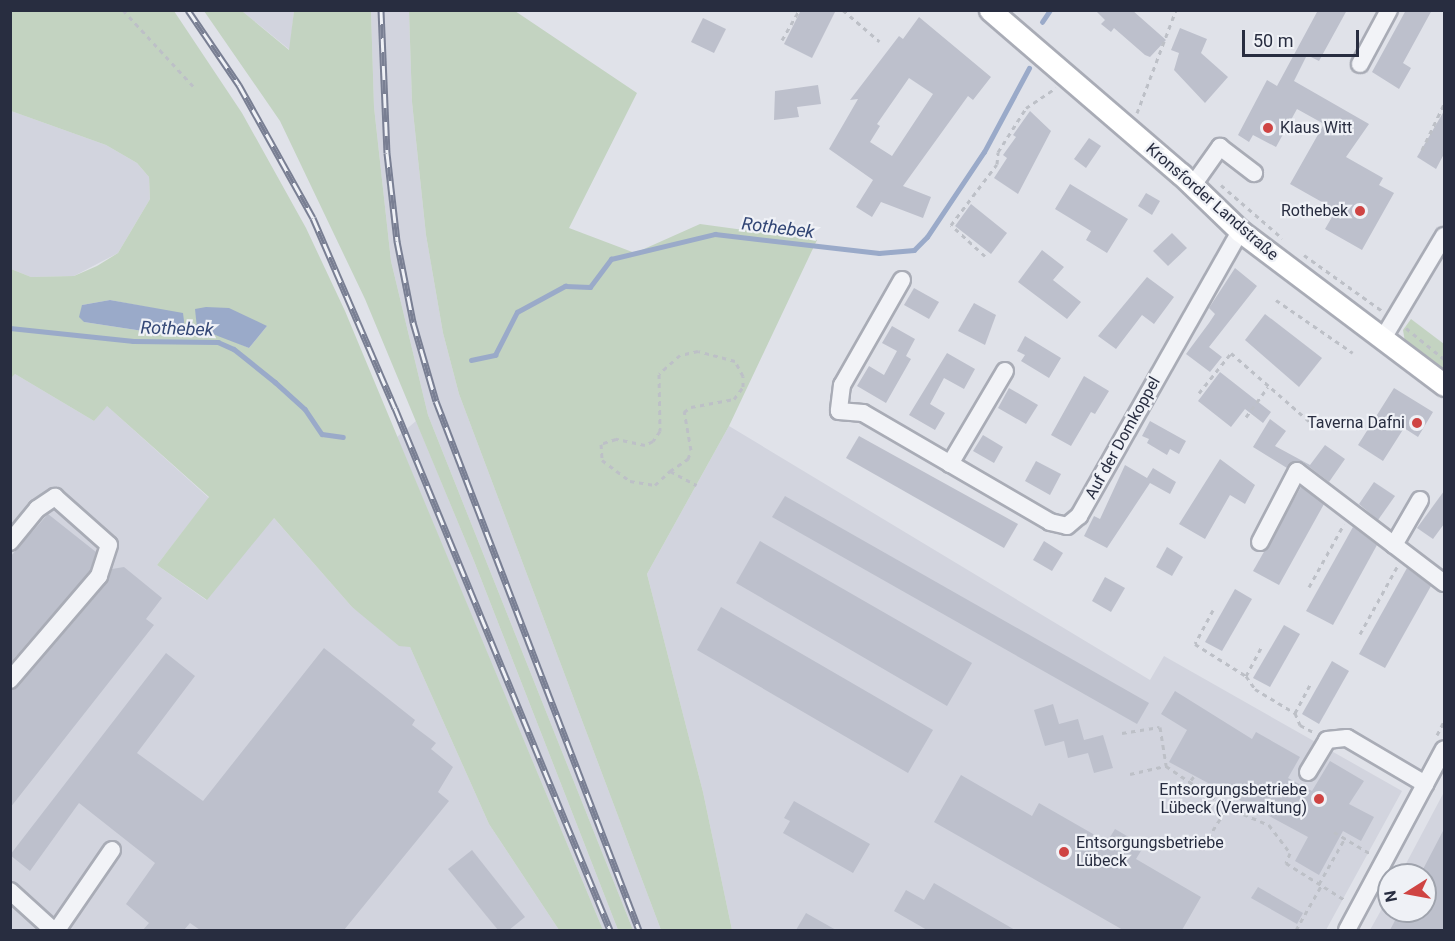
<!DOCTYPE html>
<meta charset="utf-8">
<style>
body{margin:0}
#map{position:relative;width:1455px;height:941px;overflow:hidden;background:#e0e2e9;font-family:Roboto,sans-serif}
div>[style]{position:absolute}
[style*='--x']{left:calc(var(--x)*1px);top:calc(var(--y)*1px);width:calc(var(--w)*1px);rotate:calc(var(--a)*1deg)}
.built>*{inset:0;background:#d2d4de}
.green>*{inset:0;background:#c3d3c1}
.water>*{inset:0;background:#9aaac9}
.stream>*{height:4.5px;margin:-2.25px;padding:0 2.25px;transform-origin:2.25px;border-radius:2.25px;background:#9aaac9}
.building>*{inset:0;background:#bdc0cc}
.path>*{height:3px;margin-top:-1.5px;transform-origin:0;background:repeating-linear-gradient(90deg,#bdc0c7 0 4.5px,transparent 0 9px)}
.roads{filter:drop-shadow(2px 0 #a9acb6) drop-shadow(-2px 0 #a9acb6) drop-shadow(0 2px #a9acb6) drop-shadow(0 -2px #a9acb6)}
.minor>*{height:16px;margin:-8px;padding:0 8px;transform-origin:8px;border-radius:8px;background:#f2f3f7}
.major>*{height:21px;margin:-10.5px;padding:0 10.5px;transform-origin:10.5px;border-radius:10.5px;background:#fff}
.rail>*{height:7px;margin-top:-3.5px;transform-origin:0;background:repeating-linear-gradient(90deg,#eff1f6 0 14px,#797f93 0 28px);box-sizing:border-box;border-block:2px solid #797f93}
.dots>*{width:16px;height:16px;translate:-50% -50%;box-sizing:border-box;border:3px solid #eff1f6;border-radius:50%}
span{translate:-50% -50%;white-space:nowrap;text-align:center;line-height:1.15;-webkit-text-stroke:4.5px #eff1f6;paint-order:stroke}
.poi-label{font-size:16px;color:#282d40}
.left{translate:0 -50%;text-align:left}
.right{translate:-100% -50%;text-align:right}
.street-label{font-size:16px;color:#282d40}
.water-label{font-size:18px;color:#324675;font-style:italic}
.frame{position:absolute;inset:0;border:12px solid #282d40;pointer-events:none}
.north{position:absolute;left:1377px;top:863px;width:60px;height:60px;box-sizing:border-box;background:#eff1f6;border:2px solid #9fa3ad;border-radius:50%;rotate:259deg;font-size:16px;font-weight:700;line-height:24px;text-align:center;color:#282d40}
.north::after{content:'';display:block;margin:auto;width:21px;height:27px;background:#cf4443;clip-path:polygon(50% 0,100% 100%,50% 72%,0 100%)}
.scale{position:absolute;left:1242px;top:30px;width:117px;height:27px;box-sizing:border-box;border:3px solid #282d40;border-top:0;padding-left:8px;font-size:18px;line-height:21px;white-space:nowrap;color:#282d40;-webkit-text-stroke:4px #eff1f6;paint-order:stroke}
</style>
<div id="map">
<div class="built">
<div style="clip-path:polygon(242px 11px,294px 11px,290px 50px)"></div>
<div style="clip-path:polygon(371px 11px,409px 11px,412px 102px,426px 235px,443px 333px,459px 394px,661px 930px,633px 930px,428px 415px,391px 261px,374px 107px)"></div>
<div style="clip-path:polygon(11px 111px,106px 145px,137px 163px,149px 177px,150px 199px,118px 253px,74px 276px,31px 277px,11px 269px)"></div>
<div style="clip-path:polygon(15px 374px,94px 421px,106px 405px,209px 498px,157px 565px,206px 600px,273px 517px,352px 607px,410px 647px,489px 824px,559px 930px,11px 930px,10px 378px)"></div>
<div style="clip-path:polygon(416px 421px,474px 561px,618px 930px,603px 930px,397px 437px)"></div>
<div style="clip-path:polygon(729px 426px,1150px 680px,1164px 656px,1402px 791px,1326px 930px,732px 930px,703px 792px,647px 574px)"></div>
<div style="clip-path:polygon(1444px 792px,1444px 930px,1370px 930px,1389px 896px,1389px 911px,1425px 911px,1425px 875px,1400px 875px)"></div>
</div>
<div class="green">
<div style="clip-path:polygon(evenodd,11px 11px,174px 11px,242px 113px,306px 228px,345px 311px,603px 930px,559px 930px,489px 824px,410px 647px,399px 646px,352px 607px,274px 518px,207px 600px,157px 565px,209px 497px,107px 406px,94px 421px,15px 374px,11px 378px,11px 269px,31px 277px,74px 276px,97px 266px,118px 253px,150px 199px,149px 177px,137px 163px,106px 145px,11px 111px,11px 11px,110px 300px,157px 309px,184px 329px,156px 333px,84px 322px,82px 305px,110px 300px,11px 11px,267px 326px,249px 348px,210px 331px,267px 326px)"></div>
<div style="clip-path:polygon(204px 11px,242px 11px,289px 50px,294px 11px,371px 11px,374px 107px,391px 261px,428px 415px,633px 930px,618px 930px,474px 561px,365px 299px,280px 121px)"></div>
<div style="clip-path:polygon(409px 11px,515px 11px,637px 93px,569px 228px,635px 253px,700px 224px,817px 240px,729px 426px,647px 574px,703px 792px,732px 930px,661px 930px,459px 394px,443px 333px,426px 235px,412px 102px)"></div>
<div style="clip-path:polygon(1411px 319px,1444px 344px,1444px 374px,1405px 342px,1403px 330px)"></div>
</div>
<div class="water">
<div style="clip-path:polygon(110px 300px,183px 313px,185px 329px,156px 333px,84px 322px,79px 317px,82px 305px)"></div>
<div style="clip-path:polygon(206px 307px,229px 308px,267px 326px,249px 348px,197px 328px,195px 309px)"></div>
</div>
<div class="stream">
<div style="--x:1042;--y:22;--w:14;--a:-56"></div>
<div style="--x:10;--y:328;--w:124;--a:6"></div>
<div style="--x:133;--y:341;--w:85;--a:0.7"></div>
<div style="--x:218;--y:342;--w:17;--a:24"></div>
<div style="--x:234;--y:349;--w:53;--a:38.8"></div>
<div style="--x:275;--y:382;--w:40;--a:42"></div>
<div style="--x:305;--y:409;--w:30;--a:56"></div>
<div style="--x:322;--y:434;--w:21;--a:8"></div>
<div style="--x:471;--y:360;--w:25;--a:-12"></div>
<div style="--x:495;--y:355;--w:48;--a:-62.9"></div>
<div style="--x:517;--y:312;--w:55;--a:-28.4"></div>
<div style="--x:565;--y:286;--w:25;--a:2"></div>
<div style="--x:590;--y:287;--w:35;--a:-53"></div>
<div style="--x:611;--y:259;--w:107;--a:-13.5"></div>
<div style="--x:715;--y:234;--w:165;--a:6.6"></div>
<div style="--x:879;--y:253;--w:35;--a:-5"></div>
<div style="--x:914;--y:250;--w:18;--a:-45"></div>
<div style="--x:927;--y:237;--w:102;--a:-56.2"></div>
<div style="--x:984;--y:152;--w:95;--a:-61.8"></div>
</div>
<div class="building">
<div style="clip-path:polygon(801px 10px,836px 10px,812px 58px,784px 44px)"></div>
<div style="clip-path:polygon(1095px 10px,1132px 10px,1166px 40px,1150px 57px,1145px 55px,1114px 28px,1111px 32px,1101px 24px,1105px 20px)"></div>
<div style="clip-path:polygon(1314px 10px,1347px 10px,1319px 61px,1307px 55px,1294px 81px,1369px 124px,1346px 157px,1383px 178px,1379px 185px,1394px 193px,1362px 250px,1325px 229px,1336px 210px,1290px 184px,1324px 124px,1297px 109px,1276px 147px,1253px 135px,1249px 142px,1238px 135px,1267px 80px,1277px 86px,1317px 12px)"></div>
<div style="clip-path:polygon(1406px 10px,1432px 10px,1403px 63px,1411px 68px,1399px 89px,1372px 72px)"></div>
<div style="clip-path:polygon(evenodd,919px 17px,991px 77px,973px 100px,968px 96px,903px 186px,931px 197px,923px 218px,881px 202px,872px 217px,856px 207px,873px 180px,829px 149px,858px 99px,850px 100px,899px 36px,903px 39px,919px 17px,909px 78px,933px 94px,892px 156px,870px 142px,880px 126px,877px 124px,909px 78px)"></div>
<div style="clip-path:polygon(703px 18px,726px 29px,714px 53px,691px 42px)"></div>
<div style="clip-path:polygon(1180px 28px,1207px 39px,1201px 53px,1228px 77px,1205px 103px,1174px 70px,1179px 53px,1171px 50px)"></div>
<div style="clip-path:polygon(818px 85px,821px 104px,797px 107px,799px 117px,774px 120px,775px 91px)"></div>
<div style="clip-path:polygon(1030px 111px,1051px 131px,1018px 194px,994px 178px,1007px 158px,1003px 155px,1016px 137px,1013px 135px)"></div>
<div style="clip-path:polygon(1444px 111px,1444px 154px,1436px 169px,1417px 157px)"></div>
<div style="clip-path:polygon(1089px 138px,1101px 146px,1086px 168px,1074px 159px)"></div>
<div style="clip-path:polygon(1070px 184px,1128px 219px,1107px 253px,1086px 240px,1091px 231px,1055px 209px)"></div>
<div style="clip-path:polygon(1146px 193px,1160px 201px,1152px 215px,1138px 206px)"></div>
<div style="clip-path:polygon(971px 204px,1007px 233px,991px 254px,955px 226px)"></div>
<div style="clip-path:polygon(1172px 233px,1187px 248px,1168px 266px,1153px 251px)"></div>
<div style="clip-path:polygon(1042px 250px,1064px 267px,1053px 280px,1081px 302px,1067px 319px,1018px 282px)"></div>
<div style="clip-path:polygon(1235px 268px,1257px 286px,1209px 347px,1222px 357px,1210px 372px,1186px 354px,1209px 323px,1215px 314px,1209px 308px)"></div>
<div style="clip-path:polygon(1147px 277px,1174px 297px,1154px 324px,1142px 315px,1116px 349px,1098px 336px)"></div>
<div style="clip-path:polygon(914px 288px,939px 302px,929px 319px,904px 305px)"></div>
<div style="clip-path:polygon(974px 303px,996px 315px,985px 345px,958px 331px)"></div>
<div style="clip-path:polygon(1265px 314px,1322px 358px,1299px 387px,1245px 340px)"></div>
<div style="clip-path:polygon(892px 326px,915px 339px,906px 356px,911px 359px,886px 403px,857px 386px,869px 366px,884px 375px,897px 351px,882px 343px)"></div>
<div style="clip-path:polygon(1025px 336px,1061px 358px,1049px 378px,1021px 361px,1025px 355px,1017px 351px)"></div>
<div style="clip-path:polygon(947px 353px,975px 369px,964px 389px,944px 378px,930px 404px,945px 413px,935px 430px,909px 415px)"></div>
<div style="clip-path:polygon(1220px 372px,1271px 412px,1263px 423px,1245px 409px,1231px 427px,1198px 401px)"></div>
<div style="clip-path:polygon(1084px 376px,1109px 391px,1095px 414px,1091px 412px,1071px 446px,1051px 435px)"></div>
<div style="clip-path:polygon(1009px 388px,1038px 405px,1026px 424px,998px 408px)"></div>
<div style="clip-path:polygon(1394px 388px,1433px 412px,1418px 437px,1404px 428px,1383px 461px,1358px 445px)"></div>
<div style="clip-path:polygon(1270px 419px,1286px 431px,1275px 446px,1310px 465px,1325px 445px,1345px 459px,1329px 482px,1303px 462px,1292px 462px,1287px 468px,1253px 447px)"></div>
<div style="clip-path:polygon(1150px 421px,1186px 441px,1179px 454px,1170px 449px,1167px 455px,1147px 443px,1149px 439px,1142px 436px)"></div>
<div style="clip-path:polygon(983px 435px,1003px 447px,994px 463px,973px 451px)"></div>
<div style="clip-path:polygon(859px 436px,1018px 524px,1004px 548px,846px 458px)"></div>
<div style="clip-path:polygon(1220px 459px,1255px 485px,1245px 504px,1230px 495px,1205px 539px,1179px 524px)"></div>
<div style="clip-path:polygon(1036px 461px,1061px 474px,1050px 495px,1025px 481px)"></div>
<div style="clip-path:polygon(1125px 465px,1147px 478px,1153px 468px,1176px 482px,1170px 494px,1150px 483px,1107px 548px,1084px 536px,1094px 516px,1100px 519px)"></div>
<div style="clip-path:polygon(1374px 482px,1395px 496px,1378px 520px,1359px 504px)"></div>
<div style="clip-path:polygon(1301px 487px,1324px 504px,1279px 585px,1253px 571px)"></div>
<div style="clip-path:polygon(1444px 491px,1444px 524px,1433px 539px,1417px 528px)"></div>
<div style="clip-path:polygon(785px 496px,1149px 703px,1137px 724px,772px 517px)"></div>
<div style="clip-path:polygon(48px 514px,96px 552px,90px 571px,10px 663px,10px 557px)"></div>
<div style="clip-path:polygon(1353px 527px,1377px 545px,1333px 625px,1306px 611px)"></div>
<div style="clip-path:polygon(760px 541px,972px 663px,947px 706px,736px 583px)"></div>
<div style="clip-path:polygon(1044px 541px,1063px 553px,1052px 571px,1033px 560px)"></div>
<div style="clip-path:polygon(1167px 547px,1183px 557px,1172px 576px,1156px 567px)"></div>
<div style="clip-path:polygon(124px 567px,162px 598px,146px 619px,154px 625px,10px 808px,10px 690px,18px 687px,107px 583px,112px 569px)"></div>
<div style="clip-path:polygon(1407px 568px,1431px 586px,1385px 668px,1359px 654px)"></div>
<div style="clip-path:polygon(1105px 577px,1125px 588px,1111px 612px,1092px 601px)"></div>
<div style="clip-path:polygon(1235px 589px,1252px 599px,1222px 651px,1205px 642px)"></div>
<div style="clip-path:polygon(721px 607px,933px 730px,908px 773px,697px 650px)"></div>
<div style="clip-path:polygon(1284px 625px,1300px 634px,1270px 687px,1253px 678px)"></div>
<div style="clip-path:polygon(324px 648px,415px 720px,412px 725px,436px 743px,431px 749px,453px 767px,438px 792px,449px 801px,344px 930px,200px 930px,190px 923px,184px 930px,143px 930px,149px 923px,126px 904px,155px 863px,79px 803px,30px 871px,10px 855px,166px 653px,195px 676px,137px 753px,203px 801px)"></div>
<div style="clip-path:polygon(1332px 661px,1349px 671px,1319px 724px,1302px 714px)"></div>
<div style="clip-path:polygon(1175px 691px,1252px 739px,1256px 732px,1300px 757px,1288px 778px,1312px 791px,1330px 761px,1364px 781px,1349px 804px,1374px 817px,1361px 841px,1343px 831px,1319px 875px,1295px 861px,1308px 837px,1169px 762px,1187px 730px,1161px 714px)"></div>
<div style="clip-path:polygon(1053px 704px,1059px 724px,1078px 719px,1084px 740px,1103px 735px,1113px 768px,1094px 773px,1088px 753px,1068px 758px,1064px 741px,1045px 746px,1034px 710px)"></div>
<div style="clip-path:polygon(961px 775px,1032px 816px,1039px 803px,1107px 842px,1115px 829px,1144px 846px,1136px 859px,1201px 897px,1182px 930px,1123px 930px,934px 822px)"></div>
<div style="clip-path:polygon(794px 801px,870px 844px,853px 873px,783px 833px,790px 821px,784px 818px)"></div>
<div style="clip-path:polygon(1444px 829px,1444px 930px,1390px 930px,1400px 911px,1425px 911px,1425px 875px,1420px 875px)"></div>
<div style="clip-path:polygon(472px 850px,525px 917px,509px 930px,498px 930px,448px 869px)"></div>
<div style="clip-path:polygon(934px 883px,1015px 930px,927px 930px,894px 911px,906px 890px,924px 900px)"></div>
<div style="clip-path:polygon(1258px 887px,1303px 913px,1297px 924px,1251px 898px)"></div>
<div style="clip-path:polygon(806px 913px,836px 930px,796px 930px)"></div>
</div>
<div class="path">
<div style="--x:123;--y:10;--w:106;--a:47.3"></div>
<div style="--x:843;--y:10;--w:48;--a:40.7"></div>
<div style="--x:782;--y:40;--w:34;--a:-60"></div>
<div style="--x:1137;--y:113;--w:110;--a:-69.3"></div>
<div style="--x:1422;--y:150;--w:51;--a:-64.4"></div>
<div style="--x:1221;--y:185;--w:81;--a:41"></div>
<div style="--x:1304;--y:255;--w:95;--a:35.5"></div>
<div style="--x:985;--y:256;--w:46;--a:-137.6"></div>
<div style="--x:951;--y:225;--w:76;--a:-53"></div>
<div style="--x:997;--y:164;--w:12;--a:-85"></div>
<div style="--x:998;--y:152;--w:52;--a:-57.5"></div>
<div style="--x:1026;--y:108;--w:36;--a:-34"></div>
<div style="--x:1276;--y:300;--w:93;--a:34.5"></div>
<div style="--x:1406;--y:328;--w:49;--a:39.2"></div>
<div style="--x:1199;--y:393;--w:51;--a:-51.3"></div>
<div style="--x:1231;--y:353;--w:105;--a:41.1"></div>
<div style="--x:1246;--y:417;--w:37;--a:-54"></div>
<div style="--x:670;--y:471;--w:22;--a:-34"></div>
<div style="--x:688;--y:459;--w:9;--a:-72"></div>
<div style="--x:691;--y:450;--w:39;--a:-100"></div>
<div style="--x:684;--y:412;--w:9;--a:-36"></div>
<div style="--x:691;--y:407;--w:44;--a:-10.5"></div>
<div style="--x:734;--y:399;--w:15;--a:-53"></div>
<div style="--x:743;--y:387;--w:11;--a:-90"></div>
<div style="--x:743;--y:376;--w:17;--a:-118"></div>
<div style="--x:735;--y:361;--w:38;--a:-165"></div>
<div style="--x:698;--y:351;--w:18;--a:167"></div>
<div style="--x:680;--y:355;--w:28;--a:138"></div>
<div style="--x:659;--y:374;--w:57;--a:89"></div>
<div style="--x:660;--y:431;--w:12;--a:125"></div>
<div style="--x:653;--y:441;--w:9;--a:153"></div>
<div style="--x:645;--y:445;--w:30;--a:-168"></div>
<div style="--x:616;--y:439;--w:16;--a:162"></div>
<div style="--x:601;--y:444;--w:16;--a:86"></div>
<div style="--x:602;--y:460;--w:35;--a:37"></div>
<div style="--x:630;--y:481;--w:25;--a:9"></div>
<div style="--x:655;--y:485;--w:21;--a:-43"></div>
<div style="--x:670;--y:471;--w:30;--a:28"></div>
<div style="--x:1309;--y:587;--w:72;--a:-60.9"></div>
<div style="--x:1213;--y:610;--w:38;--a:118"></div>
<div style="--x:1195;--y:644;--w:60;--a:32.1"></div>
<div style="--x:1246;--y:676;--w:16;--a:55"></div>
<div style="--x:1255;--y:689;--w:47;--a:31"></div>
<div style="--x:1295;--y:713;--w:13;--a:67"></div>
<div style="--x:1300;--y:725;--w:17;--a:28"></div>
<div style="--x:1360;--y:634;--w:77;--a:-61.1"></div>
<div style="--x:1246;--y:676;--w:34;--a:-62"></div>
<div style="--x:1295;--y:713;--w:32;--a:-62"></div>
<div style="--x:1122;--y:733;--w:38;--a:-9"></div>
<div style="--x:1160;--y:727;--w:39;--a:81"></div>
<div style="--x:1437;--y:735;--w:16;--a:-63"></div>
<div style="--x:1130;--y:774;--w:37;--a:-13"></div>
<div style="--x:1166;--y:766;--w:73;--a:33.9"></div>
<div style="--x:1227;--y:807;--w:46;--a:23.2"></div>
<div style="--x:1269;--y:825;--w:35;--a:53"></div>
<div style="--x:1290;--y:853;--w:11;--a:112"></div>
<div style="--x:1286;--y:863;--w:70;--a:32.1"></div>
<div style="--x:1191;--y:780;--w:6;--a:-51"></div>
<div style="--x:1334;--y:832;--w:43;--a:30.7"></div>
<div style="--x:1208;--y:838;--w:49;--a:-57.6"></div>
<div style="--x:1319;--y:884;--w:53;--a:-60.5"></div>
<div style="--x:1296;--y:930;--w:51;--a:-60.4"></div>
</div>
<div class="roads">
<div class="minor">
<div style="--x:1360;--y:64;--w:61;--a:-61.8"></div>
<div style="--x:1193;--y:185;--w:47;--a:-54.6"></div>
<div style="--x:1220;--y:147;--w:43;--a:37.4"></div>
<div style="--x:902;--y:280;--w:121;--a:119.7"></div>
<div style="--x:842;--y:385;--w:26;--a:97"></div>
<div style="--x:839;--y:411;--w:24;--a:5"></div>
<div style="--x:863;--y:413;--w:216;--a:30.2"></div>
<div style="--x:1050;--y:522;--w:17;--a:13"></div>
<div style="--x:1067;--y:526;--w:16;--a:-40"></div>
<div style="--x:1079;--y:516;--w:327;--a:-60.5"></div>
<div style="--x:1382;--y:340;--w:121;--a:-59.2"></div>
<div style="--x:950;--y:464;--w:108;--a:-59.4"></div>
<div style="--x:10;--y:542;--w:43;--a:-50.7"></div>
<div style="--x:37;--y:509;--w:22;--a:-34"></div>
<div style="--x:55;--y:497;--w:72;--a:41.6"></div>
<div style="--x:109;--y:545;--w:33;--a:108"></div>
<div style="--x:99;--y:576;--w:137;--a:130.6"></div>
<div style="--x:1260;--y:542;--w:80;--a:-62.5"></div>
<div style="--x:1297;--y:471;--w:185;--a:37.3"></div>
<div style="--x:1394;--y:545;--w:52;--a:-60"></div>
<div style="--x:1308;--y:772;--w:37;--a:-59"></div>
<div style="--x:1327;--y:740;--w:20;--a:-6"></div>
<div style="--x:1347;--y:738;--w:91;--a:30.5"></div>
<div style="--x:10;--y:891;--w:58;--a:42.2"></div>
<div style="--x:57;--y:930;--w:97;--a:-55.5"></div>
<div style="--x:1347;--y:930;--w:205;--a:-61.8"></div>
</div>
<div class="major">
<div style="--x:990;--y:10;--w:252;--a:40.7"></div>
<div style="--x:1181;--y:174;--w:82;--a:44"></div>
<div style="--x:1240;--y:231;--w:256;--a:37"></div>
</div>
</div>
<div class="rail">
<div style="--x:188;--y:10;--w:91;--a:55.8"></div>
<div style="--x:239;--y:85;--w:152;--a:60.9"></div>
<div style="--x:313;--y:218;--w:207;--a:66.7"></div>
<div style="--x:395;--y:408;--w:565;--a:67.61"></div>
<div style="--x:381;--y:10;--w:143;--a:87.6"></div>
<div style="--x:387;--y:153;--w:89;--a:83.5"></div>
<div style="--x:397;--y:241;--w:83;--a:78.8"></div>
<div style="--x:413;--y:322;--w:82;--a:73.8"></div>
<div style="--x:436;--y:401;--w:567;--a:69.01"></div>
</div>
<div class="dots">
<div style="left:1268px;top:128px;background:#cf4443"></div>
<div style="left:1360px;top:211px;background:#cf4443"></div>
<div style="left:1417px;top:423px;background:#cf4443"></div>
<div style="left:1319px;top:799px;background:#cf4443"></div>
<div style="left:1064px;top:852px;background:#cf4443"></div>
</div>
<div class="poi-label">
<span class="left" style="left:1280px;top:128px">Klaus Witt</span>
<span class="right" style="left:1348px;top:211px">Rothebek</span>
<span class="right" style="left:1405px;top:423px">Taverna Dafni</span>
<span class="right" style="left:1307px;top:799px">Entsorgungsbetriebe<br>Lübeck (Verwaltung)</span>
<span class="left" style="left:1076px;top:852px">Entsorgungsbetriebe<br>Lübeck</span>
</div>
<div class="street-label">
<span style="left:1212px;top:202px;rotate:41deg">Kronsforder Landstraße</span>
<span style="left:1123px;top:438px;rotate:-61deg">Auf der Domkoppel</span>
</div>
<div class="water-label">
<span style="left:778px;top:228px;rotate:7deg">Rothebek</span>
<span style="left:177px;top:329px;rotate:2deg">Rothebek</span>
</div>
<div class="frame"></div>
<div class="north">N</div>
<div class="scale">50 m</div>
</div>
